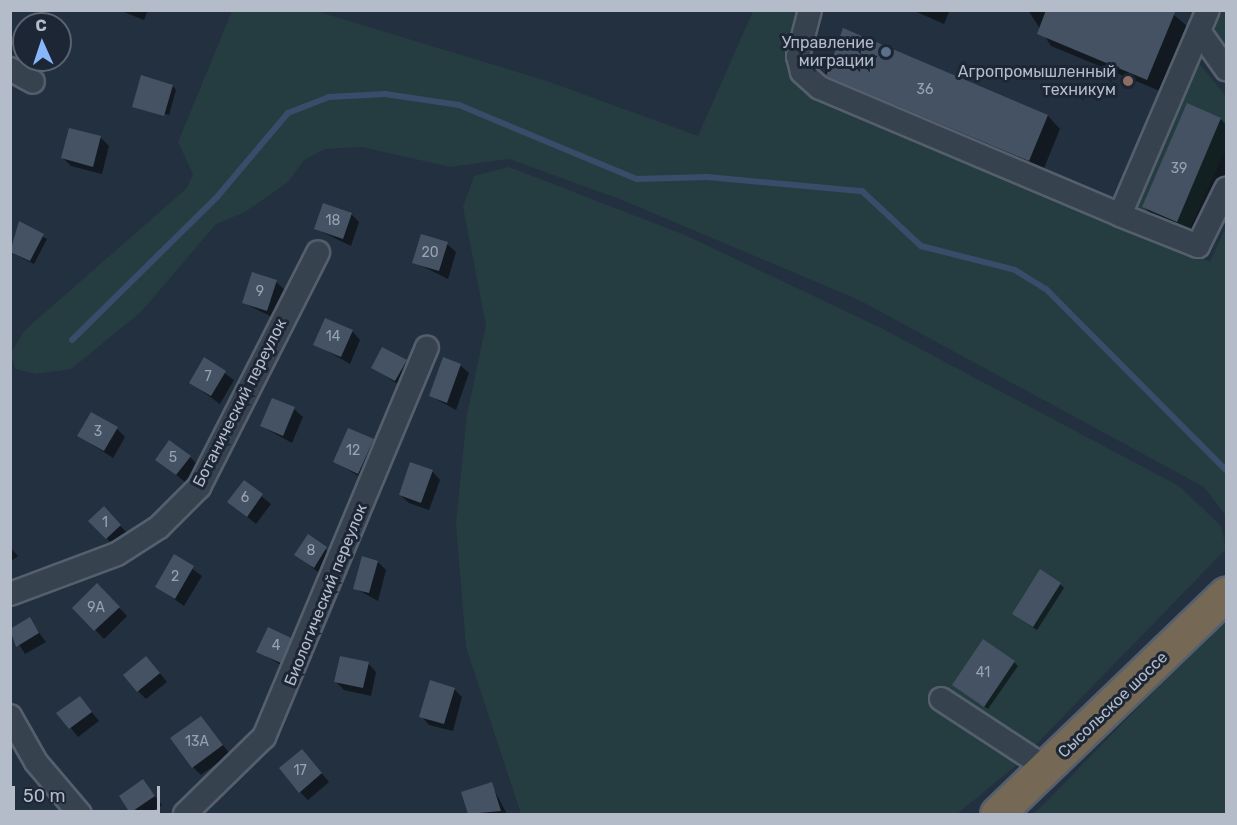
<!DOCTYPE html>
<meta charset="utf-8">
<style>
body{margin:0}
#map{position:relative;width:1237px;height:825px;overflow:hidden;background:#23303f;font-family:Rubik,sans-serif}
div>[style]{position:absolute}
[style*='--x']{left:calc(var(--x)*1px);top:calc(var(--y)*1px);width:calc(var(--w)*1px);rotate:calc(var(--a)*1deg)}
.green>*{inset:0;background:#253d40}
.shadow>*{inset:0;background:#0007}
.stream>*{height:6px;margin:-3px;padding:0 3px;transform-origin:3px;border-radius:3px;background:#384d69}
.building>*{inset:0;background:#445263}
.roads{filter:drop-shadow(2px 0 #555f6d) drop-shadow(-2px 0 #555f6d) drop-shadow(0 2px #555f6d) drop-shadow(0 -2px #555f6d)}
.minor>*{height:22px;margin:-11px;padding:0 11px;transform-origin:11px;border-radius:11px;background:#37424f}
.highway>*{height:33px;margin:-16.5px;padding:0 16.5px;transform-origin:16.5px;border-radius:16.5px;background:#756854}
.dots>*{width:16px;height:16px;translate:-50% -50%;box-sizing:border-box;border:3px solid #1c2634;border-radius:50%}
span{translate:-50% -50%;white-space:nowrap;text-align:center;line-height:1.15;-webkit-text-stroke:6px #1c2634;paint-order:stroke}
.number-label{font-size:14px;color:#98a2b0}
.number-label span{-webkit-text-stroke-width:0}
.poi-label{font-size:16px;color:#b4bcca}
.right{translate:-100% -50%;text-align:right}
.street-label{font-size:16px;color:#b4bcca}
.frame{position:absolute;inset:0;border:12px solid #b4bcca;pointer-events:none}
.north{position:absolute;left:12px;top:12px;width:60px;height:60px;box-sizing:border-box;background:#1c2634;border:2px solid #596270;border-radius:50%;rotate:357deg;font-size:16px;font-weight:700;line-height:24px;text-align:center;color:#b4bcca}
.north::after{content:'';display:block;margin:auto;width:21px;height:27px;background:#87b6fb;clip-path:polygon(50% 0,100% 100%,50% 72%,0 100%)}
.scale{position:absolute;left:12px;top:786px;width:148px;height:27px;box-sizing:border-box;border:3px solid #b4bcca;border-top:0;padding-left:8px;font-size:18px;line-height:21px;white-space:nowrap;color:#b4bcca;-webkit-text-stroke:4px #1c2634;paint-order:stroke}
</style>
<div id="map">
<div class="green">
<div style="clip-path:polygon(232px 11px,316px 11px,547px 81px,698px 136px,753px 11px,798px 11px,786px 54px,816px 96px,1210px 262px,1226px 227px,1226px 516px,1204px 487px,859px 300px,622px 200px,509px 159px,450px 167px,362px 147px,325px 149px,304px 160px,288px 182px,245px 212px,216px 224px,141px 312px,71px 369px,36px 374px,16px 369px,10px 354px,25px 330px,187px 188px,193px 174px,178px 142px)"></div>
<div style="clip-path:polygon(1216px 11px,1226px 11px,1226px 57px,1208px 31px)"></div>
<div style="clip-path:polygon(1197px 61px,1226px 96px,1226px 149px,1188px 232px,1138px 214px,1134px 208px)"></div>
<div style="clip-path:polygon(509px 167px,685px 235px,881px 328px,1179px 486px,1221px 526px,1226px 549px,1013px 768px,957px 814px,521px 814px,466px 647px,456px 524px,467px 414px,486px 325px,463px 207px,474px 176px)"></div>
<div style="clip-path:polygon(1226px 617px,1226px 814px,1033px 814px,1046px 802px)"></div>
</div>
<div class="shadow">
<div style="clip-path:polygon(119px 10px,148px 10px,144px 20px)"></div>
<div style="clip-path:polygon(912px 10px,950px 10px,944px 24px)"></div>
<div style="clip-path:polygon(1028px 10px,1168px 10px,1187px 26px,1160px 91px,1051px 46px)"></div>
<div style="clip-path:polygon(844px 30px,1048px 116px,1060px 129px,1042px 173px,838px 86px,825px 73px)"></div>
<div style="clip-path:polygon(173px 86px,176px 90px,169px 115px,134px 106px)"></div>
<div style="clip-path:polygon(1221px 119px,1226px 125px,1226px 185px,1201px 245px,1168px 231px,1144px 207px)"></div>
<div style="clip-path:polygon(100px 137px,109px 146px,102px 174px,71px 166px,63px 158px)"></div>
<div style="clip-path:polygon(351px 214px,359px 222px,351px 246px,316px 229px)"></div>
<div style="clip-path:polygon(19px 223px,47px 239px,34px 264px,10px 252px)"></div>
<div style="clip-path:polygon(447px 244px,456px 252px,448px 279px,414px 262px)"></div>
<div style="clip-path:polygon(276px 282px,285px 290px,276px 319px,244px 303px)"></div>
<div style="clip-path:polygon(352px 331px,360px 340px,350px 364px,315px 344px)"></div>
<div style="clip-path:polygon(205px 359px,234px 380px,220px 404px,191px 383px)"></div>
<div style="clip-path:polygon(406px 361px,414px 369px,404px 388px,373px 368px)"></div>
<div style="clip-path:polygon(460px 365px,469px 373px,456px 410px,431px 396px)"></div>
<div style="clip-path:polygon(294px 409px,303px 417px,292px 443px,261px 426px)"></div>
<div style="clip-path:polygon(117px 429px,125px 437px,113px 458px,79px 436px)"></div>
<div style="clip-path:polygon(373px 441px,381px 449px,367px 481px,335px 462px)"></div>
<div style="clip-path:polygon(190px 457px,198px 465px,185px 482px,157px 459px)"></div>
<div style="clip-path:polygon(432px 471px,440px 480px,429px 510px,409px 503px,400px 495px)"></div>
<div style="clip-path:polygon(244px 482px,271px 504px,256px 524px,229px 502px)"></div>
<div style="clip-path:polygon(104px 508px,128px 534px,115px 547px,90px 521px)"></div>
<div style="clip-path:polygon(309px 536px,335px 557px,322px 575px,296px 555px)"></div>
<div style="clip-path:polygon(10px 547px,18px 556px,10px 562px)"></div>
<div style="clip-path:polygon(175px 556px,202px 576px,184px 606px,157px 587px)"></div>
<div style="clip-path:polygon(378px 562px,386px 570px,378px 601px,355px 588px)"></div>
<div style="clip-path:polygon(1060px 584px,1064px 588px,1037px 630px,1017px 617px)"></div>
<div style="clip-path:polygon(97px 585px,127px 616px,104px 639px,74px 608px)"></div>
<div style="clip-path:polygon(29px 619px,46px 642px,25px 654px,10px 630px)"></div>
<div style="clip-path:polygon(290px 639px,299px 647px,289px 670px,258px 651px)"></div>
<div style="clip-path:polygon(1014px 662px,1018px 666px,988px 709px,958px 688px)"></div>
<div style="clip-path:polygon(368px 663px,376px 672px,371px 696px,344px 690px,336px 682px)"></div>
<div style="clip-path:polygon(154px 666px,167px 682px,146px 699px,138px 691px)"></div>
<div style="clip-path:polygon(454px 689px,462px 697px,453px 731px,429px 725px,421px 716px)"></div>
<div style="clip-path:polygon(80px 698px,99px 721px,78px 737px,59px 713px)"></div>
<div style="clip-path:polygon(201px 717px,230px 754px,201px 775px,193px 767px)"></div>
<div style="clip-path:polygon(310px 759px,329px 782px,308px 800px,300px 792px)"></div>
<div style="clip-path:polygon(143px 781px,162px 805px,148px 814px,134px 814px)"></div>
<div style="clip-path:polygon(491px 784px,507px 814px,470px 814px,463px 793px)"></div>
</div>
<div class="stream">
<div style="--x:72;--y:340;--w:204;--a:-44.6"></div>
<div style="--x:217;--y:197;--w:110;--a:-49.8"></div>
<div style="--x:288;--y:113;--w:44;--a:-21.3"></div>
<div style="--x:329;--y:97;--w:56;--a:-3.1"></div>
<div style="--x:385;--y:94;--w:75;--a:8.5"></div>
<div style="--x:459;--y:105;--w:193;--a:22.6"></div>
<div style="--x:637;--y:179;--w:70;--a:-1.6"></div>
<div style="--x:707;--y:177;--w:156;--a:5.2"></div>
<div style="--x:862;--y:191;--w:81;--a:43"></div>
<div style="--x:921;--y:246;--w:97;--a:14.3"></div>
<div style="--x:1015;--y:270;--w:36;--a:32"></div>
<div style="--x:1046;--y:289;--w:255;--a:45.2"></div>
</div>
<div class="building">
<div style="clip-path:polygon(1046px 10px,1176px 10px,1147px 80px,1037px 34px)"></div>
<div style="clip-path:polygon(843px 28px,1048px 115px,1029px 161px,826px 76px)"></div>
<div style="clip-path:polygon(141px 75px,173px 85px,164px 116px,132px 107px)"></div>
<div style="clip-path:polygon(1187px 103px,1221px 118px,1177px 222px,1142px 207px)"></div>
<div style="clip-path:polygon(69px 128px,101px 136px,93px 167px,61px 158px)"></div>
<div style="clip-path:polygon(323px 203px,352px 213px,343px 239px,314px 229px)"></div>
<div style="clip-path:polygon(19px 221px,44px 234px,30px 261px,10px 252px)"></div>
<div style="clip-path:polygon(421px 234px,448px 242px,439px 271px,412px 263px)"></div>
<div style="clip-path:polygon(252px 272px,277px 280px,267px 311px,242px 303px)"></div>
<div style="clip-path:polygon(325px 318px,353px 330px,341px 357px,313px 345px)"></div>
<div style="clip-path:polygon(382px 347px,407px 360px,395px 381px,371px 368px)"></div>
<div style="clip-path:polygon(204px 357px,226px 371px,211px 396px,189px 383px)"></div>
<div style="clip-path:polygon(443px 357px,461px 364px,447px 403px,429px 396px)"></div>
<div style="clip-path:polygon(272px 398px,295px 407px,283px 436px,260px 426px)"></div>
<div style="clip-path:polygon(91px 412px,118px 427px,104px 451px,77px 436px)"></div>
<div style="clip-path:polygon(348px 428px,374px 439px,358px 474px,333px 462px)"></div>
<div style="clip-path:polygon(169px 440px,191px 456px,176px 475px,155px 460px)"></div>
<div style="clip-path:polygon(410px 462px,433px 470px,421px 503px,399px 495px)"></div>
<div style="clip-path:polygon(244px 480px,263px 494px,247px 517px,227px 502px)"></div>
<div style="clip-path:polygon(104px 506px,121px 525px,106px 539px,88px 521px)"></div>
<div style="clip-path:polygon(308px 534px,327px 547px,314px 568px,294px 555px)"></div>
<div style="clip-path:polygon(174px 554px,194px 566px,175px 599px,155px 587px)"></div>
<div style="clip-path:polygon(362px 556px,378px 561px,369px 593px,353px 589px)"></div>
<div style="clip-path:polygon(1040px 569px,1061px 583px,1033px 627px,1012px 614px)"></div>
<div style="clip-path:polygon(97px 583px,120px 607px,94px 631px,72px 608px)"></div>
<div style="clip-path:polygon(30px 617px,39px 633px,16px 647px,10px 629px)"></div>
<div style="clip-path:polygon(268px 627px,291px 638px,281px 663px,256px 652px)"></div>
<div style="clip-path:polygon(983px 639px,1015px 661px,984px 707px,952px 685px)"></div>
<div style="clip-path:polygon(146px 656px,160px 673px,137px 692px,123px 675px)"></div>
<div style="clip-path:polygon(340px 656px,369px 662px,363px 688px,334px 682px)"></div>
<div style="clip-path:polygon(430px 680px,455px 688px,444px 724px,419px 717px)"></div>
<div style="clip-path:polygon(80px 696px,92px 712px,69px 729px,56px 713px)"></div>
<div style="clip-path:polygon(201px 716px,223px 745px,192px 768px,170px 738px)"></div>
<div style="clip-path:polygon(302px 749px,322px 773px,299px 793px,279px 768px)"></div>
<div style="clip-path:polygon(143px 779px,155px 796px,130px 813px,119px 796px)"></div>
<div style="clip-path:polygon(492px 782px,501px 811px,468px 814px,461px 792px)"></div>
</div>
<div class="roads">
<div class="minor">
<div style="--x:810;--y:10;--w:48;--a:104.6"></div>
<div style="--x:798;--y:56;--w:16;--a:76"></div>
<div style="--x:802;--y:72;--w:24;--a:42"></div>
<div style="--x:820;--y:88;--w:326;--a:22.9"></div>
<div style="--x:1120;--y:215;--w:223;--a:-66.8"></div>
<div style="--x:1199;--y:31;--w:47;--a:54.6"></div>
<div style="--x:10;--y:69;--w:26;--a:29"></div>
<div style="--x:1120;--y:215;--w:84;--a:21.7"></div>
<div style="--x:1198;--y:246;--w:64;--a:-63.8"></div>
<div style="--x:10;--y:594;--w:114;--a:-20.5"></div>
<div style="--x:117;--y:554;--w:50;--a:-32.7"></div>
<div style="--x:159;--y:527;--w:57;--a:-45"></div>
<div style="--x:199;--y:487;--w:263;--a:-63.1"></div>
<div style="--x:941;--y:699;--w:128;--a:33.2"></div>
<div style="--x:10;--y:716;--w:53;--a:60.5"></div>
<div style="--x:36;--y:762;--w:68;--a:49.8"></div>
<div style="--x:185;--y:814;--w:110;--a:-44.3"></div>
<div style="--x:264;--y:737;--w:422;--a:-67.3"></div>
</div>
<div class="highway">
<div style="--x:997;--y:814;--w:318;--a:-43.9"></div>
</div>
</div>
<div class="dots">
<div style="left:886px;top:52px;background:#5c6f8a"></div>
<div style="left:1128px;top:81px;background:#8d6e63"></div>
</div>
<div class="number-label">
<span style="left:925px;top:90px">36</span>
<span style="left:1179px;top:169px">39</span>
<span style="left:333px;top:221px">18</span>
<span style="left:430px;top:253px">20</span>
<span style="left:260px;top:292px">9</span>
<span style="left:333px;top:337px">14</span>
<span style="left:208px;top:377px">7</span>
<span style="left:98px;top:432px">3</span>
<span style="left:353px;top:451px">12</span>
<span style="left:173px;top:458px">5</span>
<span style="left:245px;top:498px">6</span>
<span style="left:105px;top:523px">1</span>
<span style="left:311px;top:551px">8</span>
<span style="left:175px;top:577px">2</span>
<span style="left:96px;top:608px">9А</span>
<span style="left:276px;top:646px">4</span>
<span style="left:983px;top:673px">41</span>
<span style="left:197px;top:742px">13А</span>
<span style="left:300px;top:771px">17</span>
</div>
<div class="poi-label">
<span class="right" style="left:874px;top:52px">Управление<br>миграции</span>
<span class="right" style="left:1116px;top:81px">Агропромышленный<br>техникум</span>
</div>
<div class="street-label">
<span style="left:240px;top:403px;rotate:-63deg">Ботанический переулок</span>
<span style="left:326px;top:595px;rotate:-68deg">Биологический переулок</span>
<span style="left:1113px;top:705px;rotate:-44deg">Сысольское шоссе</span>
</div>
<div class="frame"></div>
<div class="north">С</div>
<div class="scale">50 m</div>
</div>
